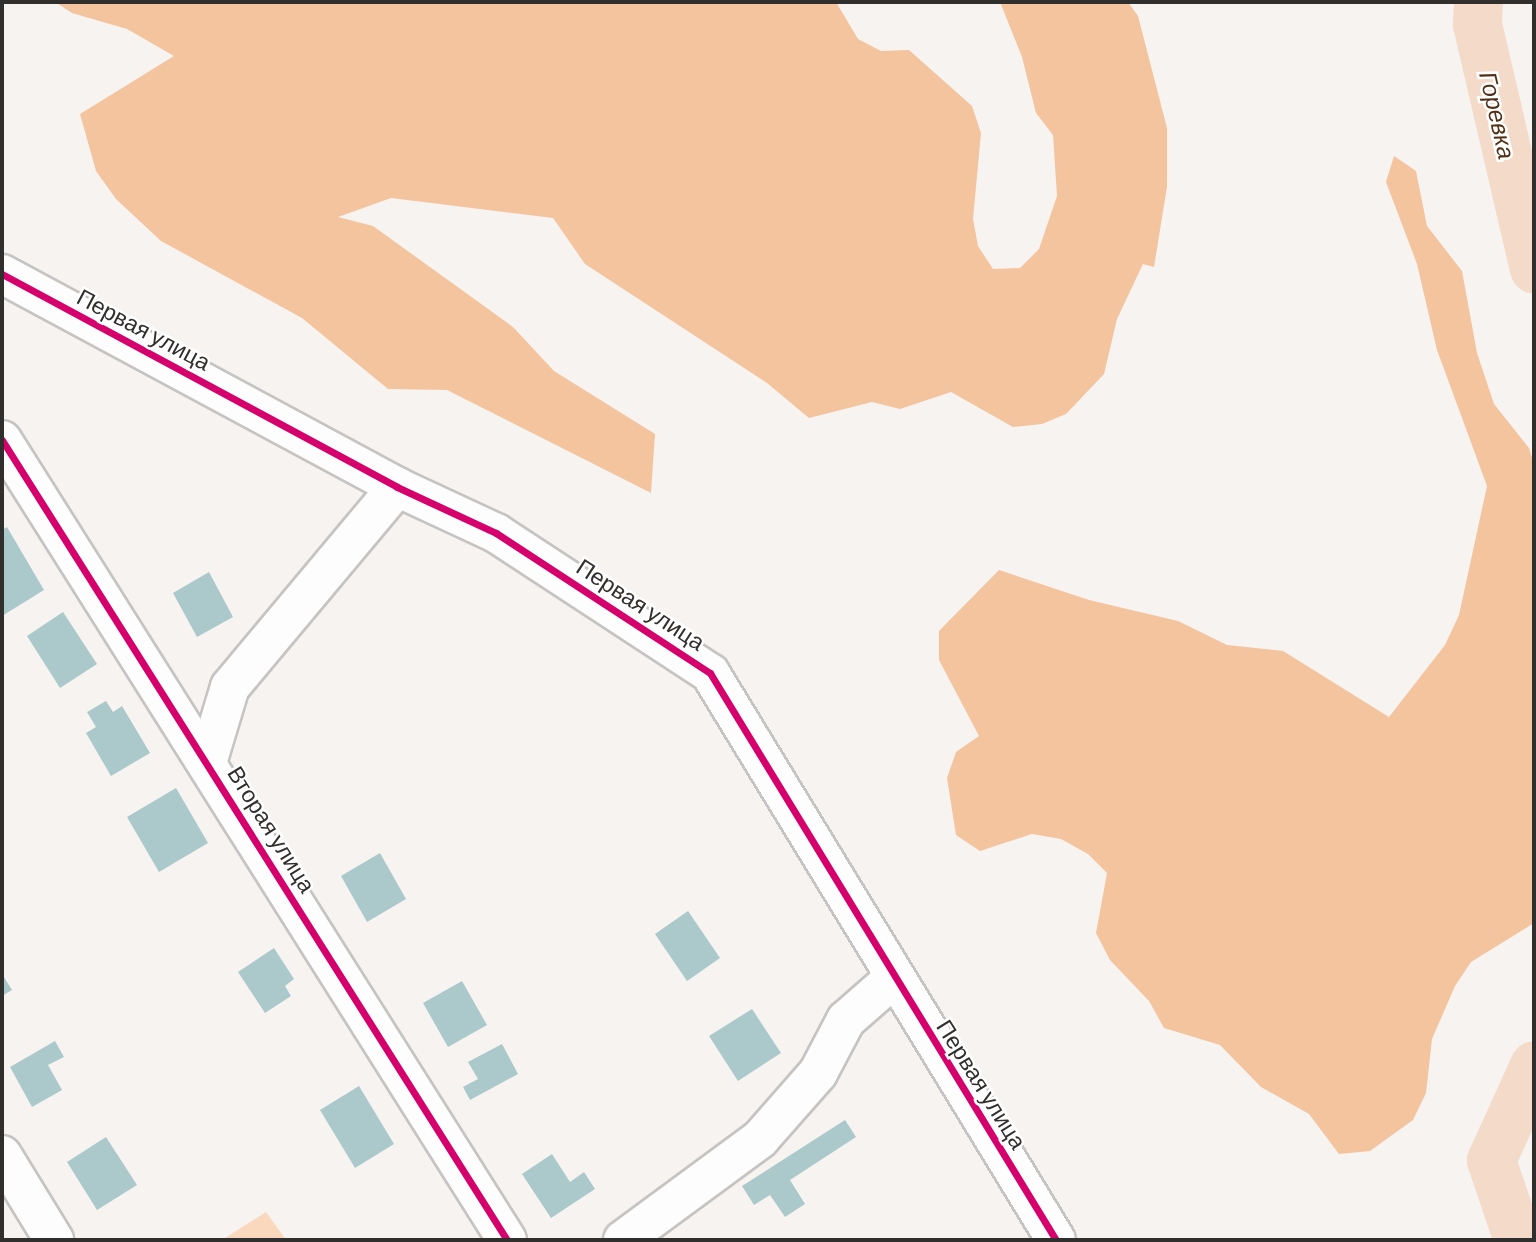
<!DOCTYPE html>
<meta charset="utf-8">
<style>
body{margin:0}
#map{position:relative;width:1536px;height:1242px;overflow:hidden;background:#f6f3f1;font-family:Barlow,sans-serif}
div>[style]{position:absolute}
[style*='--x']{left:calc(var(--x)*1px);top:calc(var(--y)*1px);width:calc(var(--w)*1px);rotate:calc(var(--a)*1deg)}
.green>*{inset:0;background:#f9d8be}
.forest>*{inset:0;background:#f3c49e}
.river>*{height:49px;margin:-24.5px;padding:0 24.5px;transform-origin:24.5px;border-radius:24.5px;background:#f4dac8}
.building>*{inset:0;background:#abc9ca}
.roads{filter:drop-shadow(2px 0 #c6c4c2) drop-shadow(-2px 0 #c6c4c2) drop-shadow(0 2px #c6c4c2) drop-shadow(0 -2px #c6c4c2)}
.minor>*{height:38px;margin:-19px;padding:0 19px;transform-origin:19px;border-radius:19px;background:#fefdfd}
.cycleway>*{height:7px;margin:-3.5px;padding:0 3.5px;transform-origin:3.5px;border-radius:3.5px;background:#d6006c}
span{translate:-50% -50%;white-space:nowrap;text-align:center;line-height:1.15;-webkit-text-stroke:5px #fff;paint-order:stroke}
.street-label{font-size:23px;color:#312f2d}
.water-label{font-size:24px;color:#523015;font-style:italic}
.frame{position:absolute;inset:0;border:4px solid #312f2d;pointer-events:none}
</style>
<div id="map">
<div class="green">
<div style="clip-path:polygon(266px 1212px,286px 1240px,222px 1240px)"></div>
</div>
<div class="forest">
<div style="clip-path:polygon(55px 2px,836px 2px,858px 39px,881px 51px,909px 50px,972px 106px,981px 133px,973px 219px,978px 246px,993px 269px,1020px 268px,1039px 249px,1057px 196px,1053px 135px,1036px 113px,1022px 57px,1000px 2px,1128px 2px,1138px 16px,1167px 128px,1167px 187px,1154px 267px,1143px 264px,1117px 319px,1104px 374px,1066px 414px,1042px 424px,1013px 427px,951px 392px,900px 409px,872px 402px,809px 418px,767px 383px,585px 264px,553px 218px,391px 198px,338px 217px,373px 226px,513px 327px,554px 371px,655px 434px,651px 493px,447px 390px,388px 389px,302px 318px,161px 241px,116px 199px,96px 171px,80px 114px,174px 56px,127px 29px,72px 13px)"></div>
<div style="clip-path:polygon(1394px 156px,1416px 171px,1427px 226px,1462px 271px,1477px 353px,1494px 404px,1529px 448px,1534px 464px,1534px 923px,1471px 962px,1455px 986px,1432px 1039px,1426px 1093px,1413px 1120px,1370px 1151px,1339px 1154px,1309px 1114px,1261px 1087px,1220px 1045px,1164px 1028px,1149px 1001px,1110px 960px,1096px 933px,1107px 873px,1088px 854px,1061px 839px,1032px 834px,980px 851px,956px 835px,947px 778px,956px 752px,979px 736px,939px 660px,939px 631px,999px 570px,1089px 600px,1178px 621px,1227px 645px,1283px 651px,1389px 717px,1445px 645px,1459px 615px,1487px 486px,1437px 350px,1417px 264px,1386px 182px)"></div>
</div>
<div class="river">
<div style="--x:1478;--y:2;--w:22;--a:93"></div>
<div style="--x:1477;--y:24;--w:251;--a:76.9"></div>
<div style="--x:1533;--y:1240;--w:22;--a:-148"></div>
<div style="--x:1514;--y:1228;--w:72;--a:-108.7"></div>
<div style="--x:1491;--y:1160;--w:104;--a:-65.6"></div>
</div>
<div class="building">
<div style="clip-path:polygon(7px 527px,44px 590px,2px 616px,2px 530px)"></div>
<div style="clip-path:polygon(209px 572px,233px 617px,197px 637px,173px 593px)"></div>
<div style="clip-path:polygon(63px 612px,97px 664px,60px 688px,27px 636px)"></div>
<div style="clip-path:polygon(106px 701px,113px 712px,122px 706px,150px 753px,111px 776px,86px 733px,96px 727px,87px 712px)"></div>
<div style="clip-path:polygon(176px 788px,208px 843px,159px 872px,127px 817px)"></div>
<div style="clip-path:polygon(380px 853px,406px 899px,367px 922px,341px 876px)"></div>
<div style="clip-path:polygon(688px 911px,720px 958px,687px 981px,655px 934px)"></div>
<div style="clip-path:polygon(274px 948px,294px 979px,285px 986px,291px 996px,265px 1013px,238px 972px)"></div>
<div style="clip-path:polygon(2px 974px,12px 990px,2px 996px)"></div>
<div style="clip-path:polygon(462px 981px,487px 1025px,448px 1047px,423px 1003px)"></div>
<div style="clip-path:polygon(752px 1009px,781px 1053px,738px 1081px,709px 1036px)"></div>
<div style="clip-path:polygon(55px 1041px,64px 1057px,48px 1065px,62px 1090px,32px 1107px,10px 1067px)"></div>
<div style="clip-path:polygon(502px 1044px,518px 1074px,470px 1100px,463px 1087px,478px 1079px,468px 1062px)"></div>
<div style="clip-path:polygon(359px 1086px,394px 1144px,355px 1168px,320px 1110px)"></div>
<div style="clip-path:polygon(845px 1120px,856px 1137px,790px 1180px,805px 1204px,785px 1217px,770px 1195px,754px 1205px,742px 1186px)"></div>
<div style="clip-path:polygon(106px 1137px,137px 1185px,97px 1210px,67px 1162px)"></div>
<div style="clip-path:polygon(552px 1154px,570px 1182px,584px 1172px,595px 1189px,551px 1218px,522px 1174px)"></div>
</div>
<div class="roads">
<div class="minor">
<div style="--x:2;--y:274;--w:449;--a:28.3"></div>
<div style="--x:397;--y:487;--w:109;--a:24.9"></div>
<div style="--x:496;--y:533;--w:256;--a:33.2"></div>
<div style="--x:710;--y:673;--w:664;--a:58.61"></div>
<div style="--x:2;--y:440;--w:946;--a:57.74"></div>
<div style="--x:207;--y:763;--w:79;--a:-73.2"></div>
<div style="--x:230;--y:687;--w:261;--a:-50.1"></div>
<div style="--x:2;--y:1155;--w:100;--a:58.5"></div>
<div style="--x:623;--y:1240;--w:170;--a:-36.4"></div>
<div style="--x:760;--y:1139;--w:88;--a:-48.7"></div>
<div style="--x:818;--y:1073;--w:60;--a:-62.2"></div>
<div style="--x:846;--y:1020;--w:64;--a:-41.2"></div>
</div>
</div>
<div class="cycleway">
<div style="--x:2;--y:274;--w:449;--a:28.3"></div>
<div style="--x:397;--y:487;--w:109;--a:24.9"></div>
<div style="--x:496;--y:533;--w:256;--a:33.2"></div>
<div style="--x:710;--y:673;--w:664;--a:58.61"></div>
<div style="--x:2;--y:440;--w:946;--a:57.74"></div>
</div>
<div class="street-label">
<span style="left:144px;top:329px;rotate:28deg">Первая улица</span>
<span style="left:641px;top:604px;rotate:33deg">Первая улица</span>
<span style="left:272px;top:829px;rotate:58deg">Вторая улица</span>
<span style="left:982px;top:1084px;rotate:58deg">Первая улица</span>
</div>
<div class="water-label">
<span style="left:1498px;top:115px;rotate:77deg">Горевка</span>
</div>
<div class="frame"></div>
</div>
